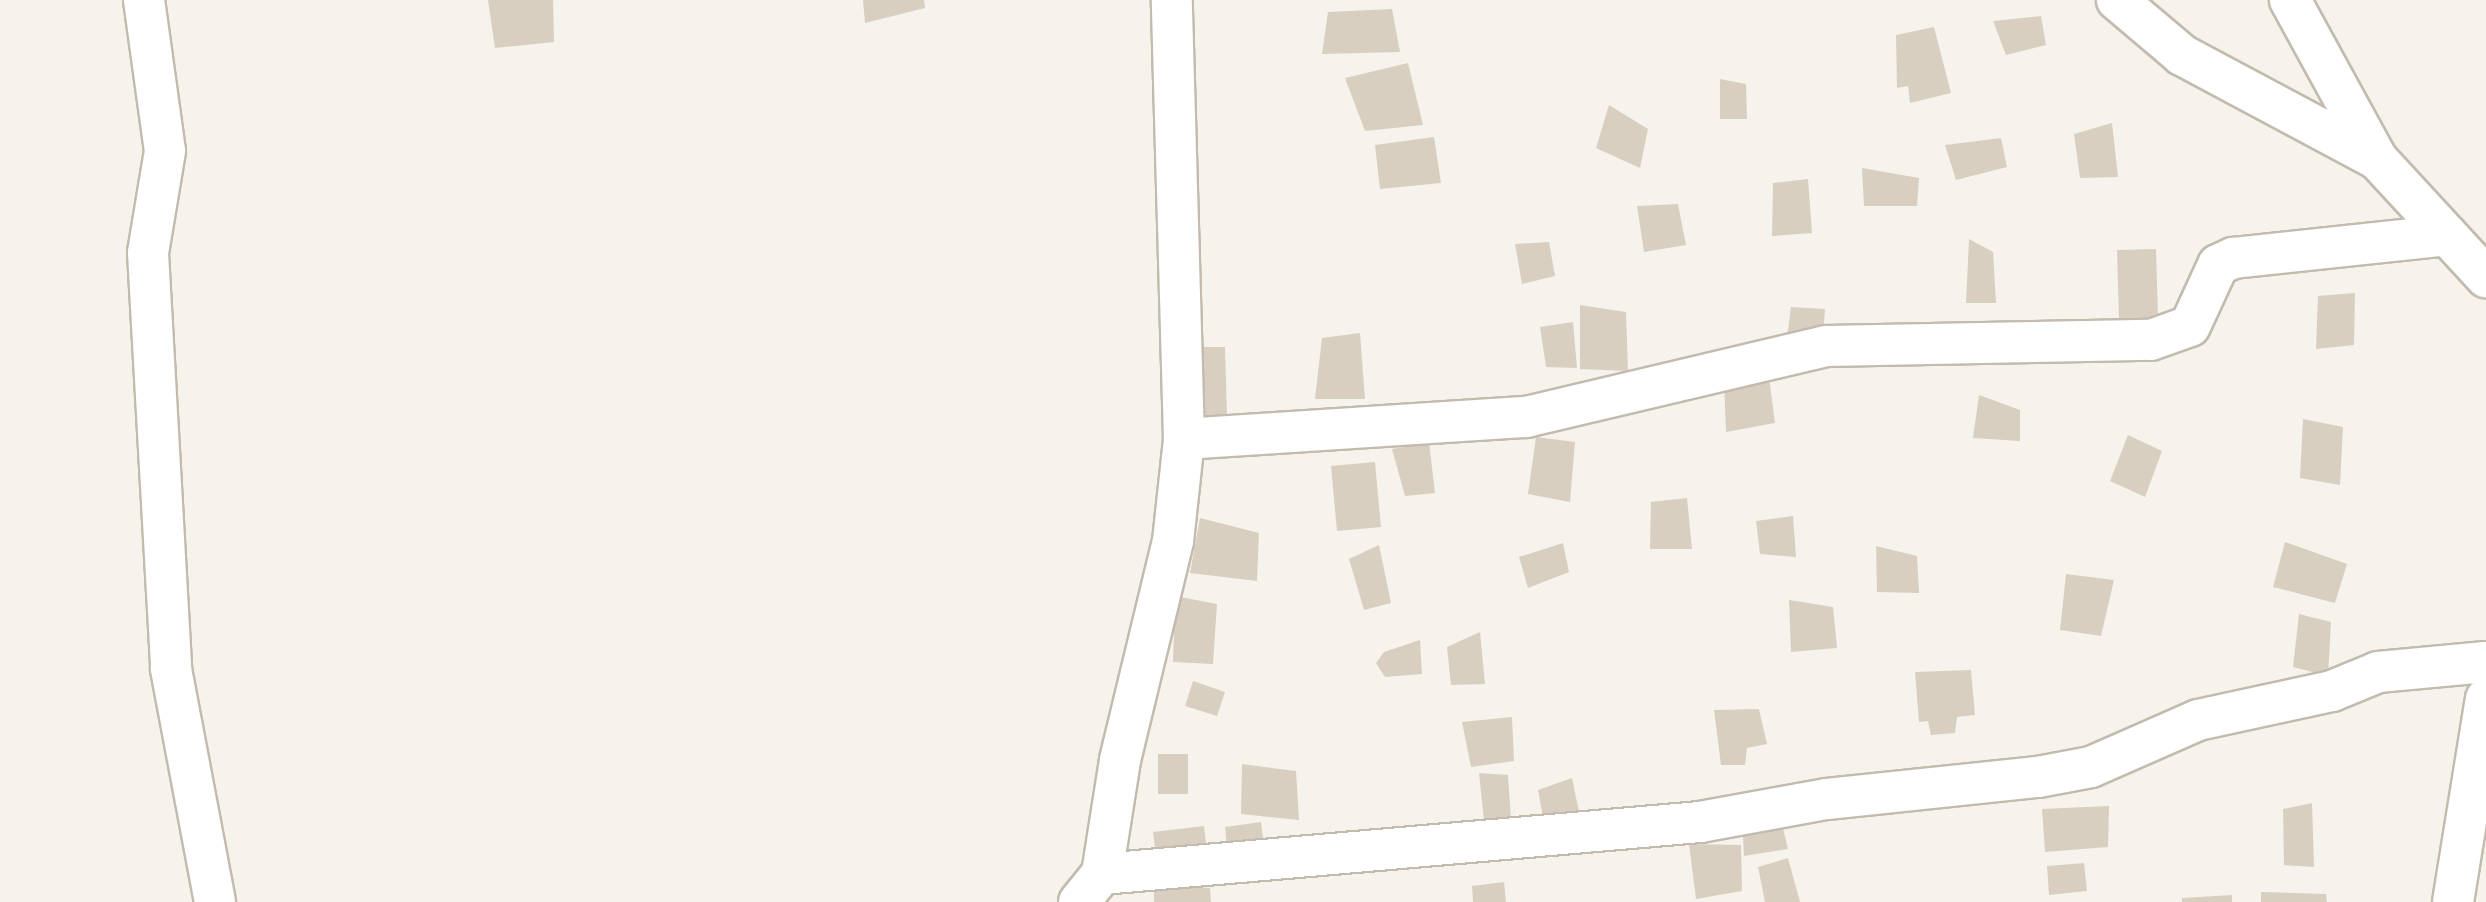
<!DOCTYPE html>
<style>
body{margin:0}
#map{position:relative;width:2486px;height:902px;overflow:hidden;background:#f6f3ec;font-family:"Work Sans",sans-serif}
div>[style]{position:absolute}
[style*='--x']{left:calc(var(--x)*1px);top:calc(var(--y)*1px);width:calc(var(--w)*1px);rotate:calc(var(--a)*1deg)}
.building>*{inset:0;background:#d8cfc1}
.roads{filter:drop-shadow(2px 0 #c2bbae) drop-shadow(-2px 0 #c2bbae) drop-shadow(0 2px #c2bbae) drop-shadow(0 -2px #c2bbae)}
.minor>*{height:40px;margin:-20px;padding:0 20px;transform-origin:20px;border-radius:20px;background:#fff}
span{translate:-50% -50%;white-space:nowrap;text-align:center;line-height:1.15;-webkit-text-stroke:6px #fff;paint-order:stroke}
</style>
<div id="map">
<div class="building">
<div style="clip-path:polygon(488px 0,553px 0,554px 42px,495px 48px)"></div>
<div style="clip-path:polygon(863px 0,924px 0,925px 8px,865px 23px)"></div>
<div style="clip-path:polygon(1392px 9px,1400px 52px,1322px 54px,1328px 12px)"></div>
<div style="clip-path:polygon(2041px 16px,2046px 45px,2006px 55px,1993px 21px)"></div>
<div style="clip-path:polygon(1934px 27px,1951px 93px,1910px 103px,1908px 86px,1897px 88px,1896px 35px)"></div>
<div style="clip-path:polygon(1408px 63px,1423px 125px,1365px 131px,1345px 78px)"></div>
<div style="clip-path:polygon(1720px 79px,1746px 84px,1747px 119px,1720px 119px)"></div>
<div style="clip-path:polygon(1609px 105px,1648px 129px,1640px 168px,1596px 148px)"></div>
<div style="clip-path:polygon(2112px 123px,2118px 177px,2080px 178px,2074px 134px)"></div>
<div style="clip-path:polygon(1434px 137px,1441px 183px,1380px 189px,1375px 145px)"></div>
<div style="clip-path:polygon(2001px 138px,2007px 167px,1956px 180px,1945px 145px)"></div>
<div style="clip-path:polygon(1862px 168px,1919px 178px,1917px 206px,1864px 206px)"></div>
<div style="clip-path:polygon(1808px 179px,1812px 233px,1772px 236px,1773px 183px)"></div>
<div style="clip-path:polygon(1678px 204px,1686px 245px,1644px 252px,1637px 206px)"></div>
<div style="clip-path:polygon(1969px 239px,1993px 252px,1996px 303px,1966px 303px)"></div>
<div style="clip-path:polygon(1549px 242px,1555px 276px,1522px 284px,1515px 244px)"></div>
<div style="clip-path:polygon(2156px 249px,2158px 317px,2119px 320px,2117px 250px)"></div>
<div style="clip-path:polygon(2355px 293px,2354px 345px,2316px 349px,2318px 296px)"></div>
<div style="clip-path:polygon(1580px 305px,1626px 312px,1628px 371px,1580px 369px)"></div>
<div style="clip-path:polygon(1791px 307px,1825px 309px,1823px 337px,1786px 345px)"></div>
<div style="clip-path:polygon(1573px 322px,1577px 368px,1546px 367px,1540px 327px)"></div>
<div style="clip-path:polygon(1360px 333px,1365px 399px,1315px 399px,1322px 338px)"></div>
<div style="clip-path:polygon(1202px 347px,1225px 347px,1227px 417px,1206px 419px)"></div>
<div style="clip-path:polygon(1769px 377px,1775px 423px,1726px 432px,1724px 380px)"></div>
<div style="clip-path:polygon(1979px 395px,2020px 410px,2020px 441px,1973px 438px)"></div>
<div style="clip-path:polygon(2303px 419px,2343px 427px,2340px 485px,2300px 478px)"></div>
<div style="clip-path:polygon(2128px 435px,2162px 451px,2145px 497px,2110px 481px)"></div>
<div style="clip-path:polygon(1536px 437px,1575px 442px,1570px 502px,1528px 494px)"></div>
<div style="clip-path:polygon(1429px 442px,1435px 493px,1405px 496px,1392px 449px)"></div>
<div style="clip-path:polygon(1375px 462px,1381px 527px,1337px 531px,1331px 466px)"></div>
<div style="clip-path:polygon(1687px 498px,1692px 549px,1650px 549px,1651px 502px)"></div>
<div style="clip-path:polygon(1793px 516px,1796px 557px,1760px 554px,1756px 521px)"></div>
<div style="clip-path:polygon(1200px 518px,1259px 533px,1257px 581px,1190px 573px)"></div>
<div style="clip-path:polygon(2285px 542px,2347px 564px,2335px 603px,2273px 587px)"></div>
<div style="clip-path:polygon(1563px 543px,1569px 572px,1528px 588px,1519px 557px)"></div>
<div style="clip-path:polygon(1379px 545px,1391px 603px,1364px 610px,1349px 559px)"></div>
<div style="clip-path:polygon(1876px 546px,1917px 556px,1919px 593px,1877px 592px)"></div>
<div style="clip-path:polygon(2066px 574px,2114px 580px,2101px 636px,2060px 630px)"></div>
<div style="clip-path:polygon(1175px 596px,1217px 604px,1213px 664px,1173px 662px)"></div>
<div style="clip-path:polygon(1789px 600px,1833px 607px,1837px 648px,1791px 652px)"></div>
<div style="clip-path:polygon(2299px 614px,2331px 622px,2328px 676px,2293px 667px)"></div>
<div style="clip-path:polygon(1480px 632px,1485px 684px,1451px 685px,1447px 647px)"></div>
<div style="clip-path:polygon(1420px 640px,1422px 674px,1385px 677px,1376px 663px,1384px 652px)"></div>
<div style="clip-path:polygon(1971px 670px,1975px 715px,1957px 717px,1955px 733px,1931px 735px,1928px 721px,1919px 722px,1915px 672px)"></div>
<div style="clip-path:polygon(1193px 681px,1225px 692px,1217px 716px,1185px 706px)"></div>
<div style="clip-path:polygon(1759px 709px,1767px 744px,1747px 748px,1745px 765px,1721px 765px,1714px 710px)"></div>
<div style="clip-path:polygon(1512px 717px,1514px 761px,1471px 767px,1462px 722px)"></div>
<div style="clip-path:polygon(1158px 754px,1188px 754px,1188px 794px,1158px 794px)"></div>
<div style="clip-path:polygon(1242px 764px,1296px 771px,1299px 820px,1241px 814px)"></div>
<div style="clip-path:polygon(1479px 773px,1508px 775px,1511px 820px,1484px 821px)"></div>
<div style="clip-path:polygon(1572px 778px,1580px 817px,1544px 823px,1538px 790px)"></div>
<div style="clip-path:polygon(2312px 803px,2314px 867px,2284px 865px,2283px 809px)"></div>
<div style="clip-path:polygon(2109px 806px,2108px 847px,2045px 852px,2042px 809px)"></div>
<div style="clip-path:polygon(1780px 816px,1788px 849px,1744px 856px,1742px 820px)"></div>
<div style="clip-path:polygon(1261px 822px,1265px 853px,1227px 849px,1225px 827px)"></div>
<div style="clip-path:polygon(1204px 826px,1207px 852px,1156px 857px,1153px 832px)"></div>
<div style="clip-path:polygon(1689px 844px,1741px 845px,1742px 891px,1696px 899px)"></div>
<div style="clip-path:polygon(1788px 858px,1800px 902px,1765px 902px,1758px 867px)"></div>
<div style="clip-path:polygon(2084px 863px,2087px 891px,2049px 895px,2047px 866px)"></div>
<div style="clip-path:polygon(1504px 882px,1506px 902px,1473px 902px,1472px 886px)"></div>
<div style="clip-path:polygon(1154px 885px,1210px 888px,1211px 902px,1154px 902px)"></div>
<div style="clip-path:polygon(2261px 892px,2326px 894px,2327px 902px,2261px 902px)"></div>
<div style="clip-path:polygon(2232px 895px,2232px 902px,2182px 902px,2182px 898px)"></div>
</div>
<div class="roads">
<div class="minor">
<div style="--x:144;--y:0;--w:152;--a:82.1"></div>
<div style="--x:165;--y:151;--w:103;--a:99.5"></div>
<div style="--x:148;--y:253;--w:417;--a:86.8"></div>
<div style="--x:171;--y:669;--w:237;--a:79.3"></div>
<div style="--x:2117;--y:0;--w:85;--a:40.2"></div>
<div style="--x:2182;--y:55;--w:221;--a:28.1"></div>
<div style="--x:2377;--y:159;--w:161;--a:47.3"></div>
<div style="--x:2290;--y:0;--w:181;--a:61.3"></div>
<div style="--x:1184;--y:439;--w:343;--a:-3.7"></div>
<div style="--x:1526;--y:417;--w:308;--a:-13.3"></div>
<div style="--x:1826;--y:346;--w:325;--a:-1.1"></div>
<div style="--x:2151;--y:340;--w:41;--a:-19.7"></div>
<div style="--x:2190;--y:326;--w:67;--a:-65.3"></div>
<div style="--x:2218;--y:265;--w:17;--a:-25"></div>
<div style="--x:2233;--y:258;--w:215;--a:-6.1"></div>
<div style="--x:1102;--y:874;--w:600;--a:-4.97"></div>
<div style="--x:1700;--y:822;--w:129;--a:-10.3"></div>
<div style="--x:1827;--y:799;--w:212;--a:-6"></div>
<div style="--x:2038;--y:777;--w:54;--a:-10.7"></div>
<div style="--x:2091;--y:767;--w:117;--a:-23.7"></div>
<div style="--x:2198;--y:720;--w:137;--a:-12.2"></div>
<div style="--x:2332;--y:691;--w:50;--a:-22.4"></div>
<div style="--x:2378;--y:672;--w:108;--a:-5.3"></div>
<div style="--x:1079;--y:902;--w:36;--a:-51"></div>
<div style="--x:1102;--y:874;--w:115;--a:-81"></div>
<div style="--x:1120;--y:760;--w:225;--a:-76.4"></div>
<div style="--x:1173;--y:541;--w:103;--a:-83.8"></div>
<div style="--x:1184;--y:439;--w:439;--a:-91.6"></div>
<div style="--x:2453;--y:902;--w:206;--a:-80.8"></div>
</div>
</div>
</div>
